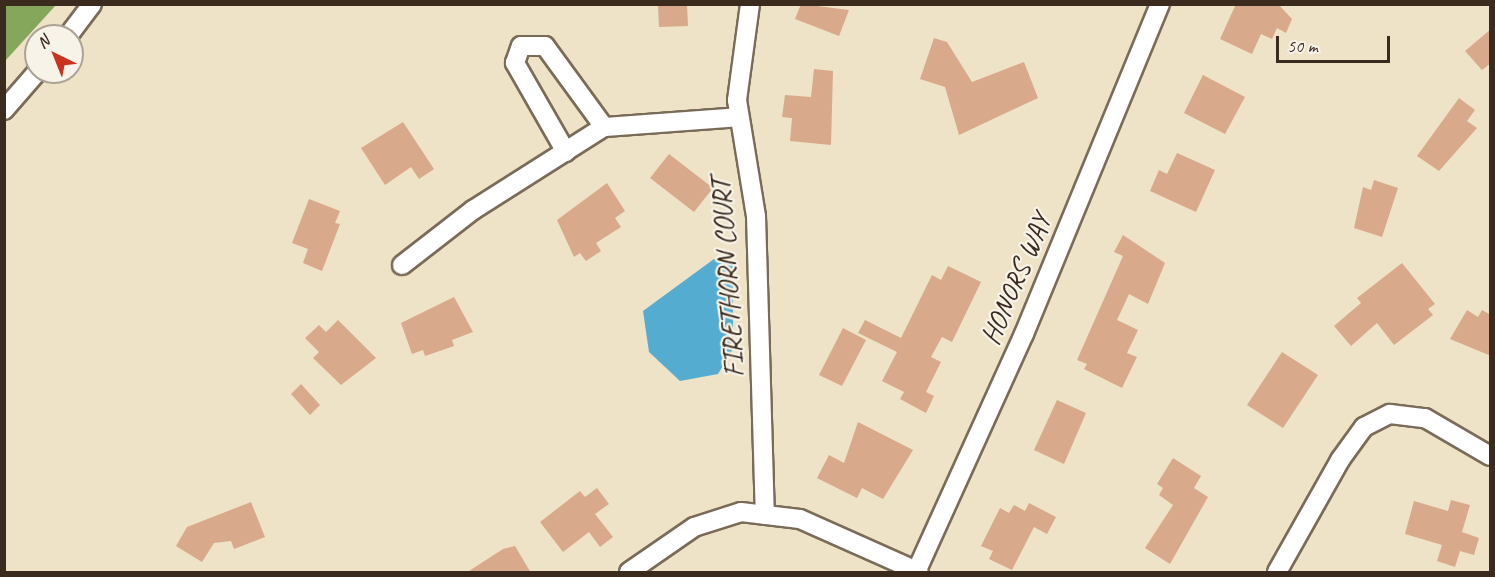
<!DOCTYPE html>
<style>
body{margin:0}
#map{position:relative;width:1495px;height:577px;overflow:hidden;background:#eee3c6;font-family:Caveat,sans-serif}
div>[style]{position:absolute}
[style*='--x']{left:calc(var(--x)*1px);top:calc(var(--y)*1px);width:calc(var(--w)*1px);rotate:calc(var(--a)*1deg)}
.forest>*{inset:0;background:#84a75c}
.water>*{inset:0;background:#54add1}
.building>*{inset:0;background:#d9a98b}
.roads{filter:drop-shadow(2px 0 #7a6b59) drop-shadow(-2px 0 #7a6b59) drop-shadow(0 2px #7a6b59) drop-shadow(0 -2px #7a6b59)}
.minor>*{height:18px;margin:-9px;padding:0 9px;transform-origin:9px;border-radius:9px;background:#fff}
span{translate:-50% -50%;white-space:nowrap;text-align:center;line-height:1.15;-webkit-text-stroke:4.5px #f7f3e8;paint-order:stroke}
.street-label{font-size:28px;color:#3b2a1e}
.frame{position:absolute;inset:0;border:6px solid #3b2a1e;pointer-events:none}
.north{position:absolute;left:24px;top:24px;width:60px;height:60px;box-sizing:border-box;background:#f7f3e8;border:2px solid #aca397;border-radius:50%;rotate:317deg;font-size:16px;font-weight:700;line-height:24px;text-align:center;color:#3b2a1e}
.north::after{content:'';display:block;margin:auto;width:21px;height:27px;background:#c8321e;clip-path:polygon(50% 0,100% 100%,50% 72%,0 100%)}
.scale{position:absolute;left:1276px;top:36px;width:114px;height:27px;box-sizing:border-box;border:3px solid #3b2a1e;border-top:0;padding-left:8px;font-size:18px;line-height:21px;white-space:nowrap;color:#3b2a1e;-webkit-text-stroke:4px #f7f3e8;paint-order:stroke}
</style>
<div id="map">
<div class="forest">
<div style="clip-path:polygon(5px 4px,56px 5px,5px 61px,4px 5px)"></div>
</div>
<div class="water">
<div style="clip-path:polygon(714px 259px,733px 262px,733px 349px,718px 374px,680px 381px,649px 352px,643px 311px)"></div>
</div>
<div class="building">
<div style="clip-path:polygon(687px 4px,688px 26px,659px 27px,658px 5px)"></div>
<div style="clip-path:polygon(801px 4px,849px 10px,839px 36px,795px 19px)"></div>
<div style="clip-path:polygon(1236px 4px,1278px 4px,1292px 19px,1286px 33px,1277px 28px,1272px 39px,1261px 34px,1252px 54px,1220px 39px)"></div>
<div style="clip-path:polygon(1491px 29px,1491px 63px,1482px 70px,1465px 51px)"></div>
<div style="clip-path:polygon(934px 38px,947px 42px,972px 82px,1024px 62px,1038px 98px,959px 135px,945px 87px,920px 79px)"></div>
<div style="clip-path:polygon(814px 69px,833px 71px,831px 145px,790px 141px,792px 118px,782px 117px,785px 95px,811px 97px)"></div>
<div style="clip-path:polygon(1203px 75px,1245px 97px,1225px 134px,1184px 113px)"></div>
<div style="clip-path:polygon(1459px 98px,1475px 110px,1467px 121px,1477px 128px,1439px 171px,1417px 156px)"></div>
<div style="clip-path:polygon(403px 122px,434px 169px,419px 179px,411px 167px,385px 185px,361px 148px)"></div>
<div style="clip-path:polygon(1177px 153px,1215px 170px,1196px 212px,1150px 191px,1159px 170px,1167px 174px)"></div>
<div style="clip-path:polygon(669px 154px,713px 188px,694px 212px,650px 178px)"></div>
<div style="clip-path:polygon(1374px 180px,1398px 188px,1382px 237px,1354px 228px,1363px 187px,1371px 190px)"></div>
<div style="clip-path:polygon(607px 183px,625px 211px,615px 218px,621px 227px,596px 243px,601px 251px,586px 261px,580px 253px,574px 257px,557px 220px)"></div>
<div style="clip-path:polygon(309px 199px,340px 211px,335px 223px,340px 224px,322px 271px,303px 263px,308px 249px,292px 243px)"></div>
<div style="clip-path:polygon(1123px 235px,1165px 263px,1148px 304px,1129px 294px,1117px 320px,1138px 330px,1127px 353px,1137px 357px,1122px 388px,1084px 369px,1087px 364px,1077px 360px,1123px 256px,1114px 252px)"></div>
<div style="clip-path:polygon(1402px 263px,1435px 304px,1428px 309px,1433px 315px,1394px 345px,1377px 323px,1351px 346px,1334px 326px,1361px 303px,1357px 298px)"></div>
<div style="clip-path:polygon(948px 266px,981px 282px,952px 342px,942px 337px,931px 357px,941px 362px,926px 392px,934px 396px,926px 413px,900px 399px,904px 392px,882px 381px,897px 352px,858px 333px,865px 320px,901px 338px,932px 275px,941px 280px)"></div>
<div style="clip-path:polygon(454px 297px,473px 332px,452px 340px,454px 346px,425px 356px,423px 350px,412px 354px,401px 323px)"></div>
<div style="clip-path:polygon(1467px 310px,1478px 317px,1482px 310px,1491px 315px,1491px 356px,1450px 339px)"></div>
<div style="clip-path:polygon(338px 320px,376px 358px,341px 385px,313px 358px,319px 352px,305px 338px,319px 325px,326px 332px)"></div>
<div style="clip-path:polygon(843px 328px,866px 340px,842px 386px,819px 375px)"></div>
<div style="clip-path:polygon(1282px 352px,1318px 375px,1283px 428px,1247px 405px)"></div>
<div style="clip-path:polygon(301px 384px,320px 405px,310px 415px,291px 394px)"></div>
<div style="clip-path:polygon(1057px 400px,1086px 413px,1064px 464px,1034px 450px)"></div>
<div style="clip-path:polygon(858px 422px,913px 450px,883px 499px,862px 488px,857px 498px,817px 478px,829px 455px,844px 463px)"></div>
<div style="clip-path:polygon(1173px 458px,1201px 476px,1194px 488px,1208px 497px,1170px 564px,1145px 548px,1173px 505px,1159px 495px,1163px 488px,1157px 484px)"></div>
<div style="clip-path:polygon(597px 488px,609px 504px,595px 514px,613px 537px,600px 547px,589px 532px,563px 552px,540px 522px,580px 491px,585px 497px)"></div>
<div style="clip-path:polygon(1451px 500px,1470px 505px,1462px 532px,1479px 538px,1474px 555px,1460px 551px,1455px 567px,1437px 561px,1442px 545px,1405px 534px,1414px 501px,1448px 511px)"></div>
<div style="clip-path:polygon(251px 502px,265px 537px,234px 549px,231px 541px,214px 543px,202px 562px,176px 546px,187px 527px)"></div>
<div style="clip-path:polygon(1029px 503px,1056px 517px,1047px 534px,1034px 527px,1012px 570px,989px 559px,993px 551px,981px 546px,1000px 508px,1009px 513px,1014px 505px,1025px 511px)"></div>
<div style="clip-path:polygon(515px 546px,531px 573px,466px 573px,503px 549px)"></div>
</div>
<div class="roads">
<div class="minor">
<div style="--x:750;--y:4;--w:97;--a:97.7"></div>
<div style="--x:737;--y:100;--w:118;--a:80.7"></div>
<div style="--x:756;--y:216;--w:299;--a:88.3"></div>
<div style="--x:68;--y:36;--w:40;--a:-53"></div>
<div style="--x:4;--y:110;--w:50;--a:-49"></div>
<div style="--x:566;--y:152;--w:103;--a:-119.8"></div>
<div style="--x:515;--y:63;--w:18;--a:-71"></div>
<div style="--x:521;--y:46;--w:24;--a:0"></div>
<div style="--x:545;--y:46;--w:100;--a:53.9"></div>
<div style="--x:402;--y:265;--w:90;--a:-37.8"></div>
<div style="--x:473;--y:210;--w:155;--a:-32.4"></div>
<div style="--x:604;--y:127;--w:135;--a:-4.2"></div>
<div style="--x:629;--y:572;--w:79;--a:-34.7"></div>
<div style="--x:694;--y:527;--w:49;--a:-17.7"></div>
<div style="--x:741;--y:512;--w:59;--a:6.8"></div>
<div style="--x:800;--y:519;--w:130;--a:24"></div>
<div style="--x:916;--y:572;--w:261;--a:-65.6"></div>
<div style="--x:1024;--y:334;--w:357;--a:-67.6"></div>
<div style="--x:1277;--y:572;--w:129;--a:-60.6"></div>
<div style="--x:1340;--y:460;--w:41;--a:-54"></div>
<div style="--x:1364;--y:427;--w:29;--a:-27"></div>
<div style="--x:1390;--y:414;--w:35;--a:7"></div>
<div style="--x:1425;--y:418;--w:75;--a:30.3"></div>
</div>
</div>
<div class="street-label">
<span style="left:728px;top:278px;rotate:-94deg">FIRETHORN COURT</span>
<span style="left:1016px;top:279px;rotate:-67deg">HONORS WAY</span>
</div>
<div class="frame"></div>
<div class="north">N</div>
<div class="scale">50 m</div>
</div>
